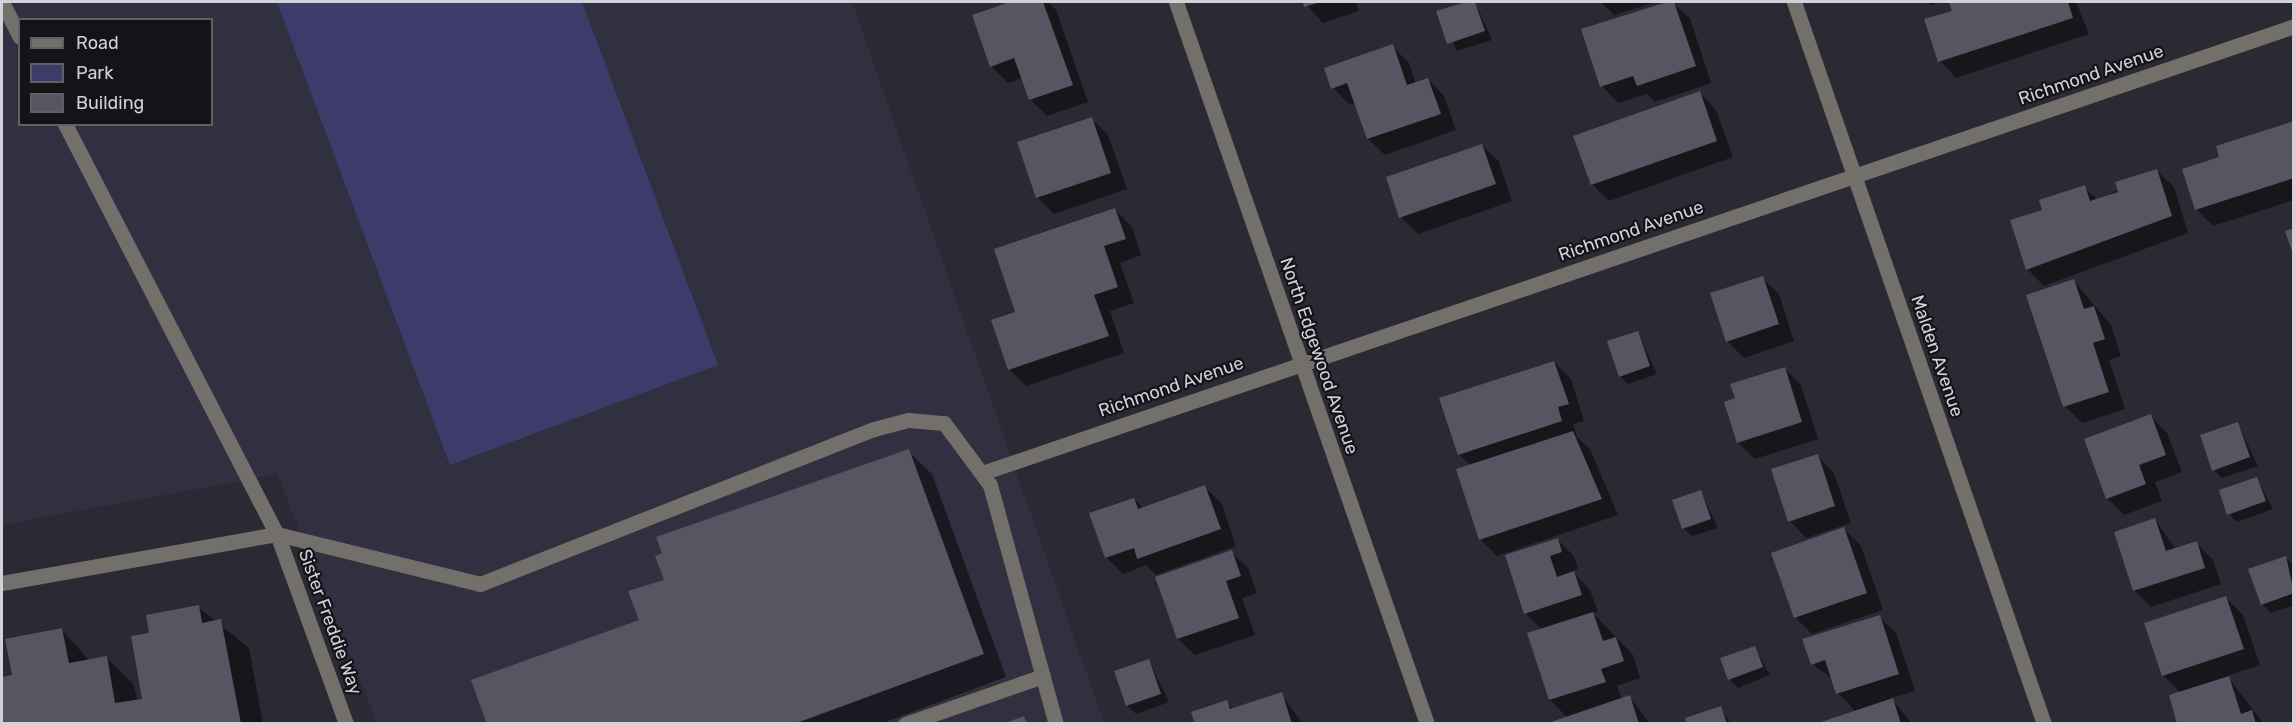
<!DOCTYPE html>
<style>
body{margin:0}
#map{position:relative;width:2295px;height:725px;overflow:hidden;background:#2a2a34;font-family:Rubik,sans-serif}
div>[style]{position:absolute}
[style*='--x']{left:calc(var(--x)*1px);top:calc(var(--y)*1px);width:calc(var(--w)*1px);rotate:calc(var(--a)*1deg)}
.built>*{inset:0;background:#303041}
.green>*{inset:0;background:#3d3b69}
.shadow>*{inset:0;background:#0007}
.building>*{inset:0;background:#565662}
.minor>*{height:15px;margin:-7.5px;padding:0 7.5px;transform-origin:7.5px;border-radius:7.5px;background:#736f6a}
span{translate:-50% -50%;white-space:nowrap;text-align:center;line-height:1.15;-webkit-text-stroke:4.5px #131318;paint-order:stroke}
.street-label{font-size:18px;color:#d1d1d8}
.frame{position:absolute;inset:0;border:3px solid #d1d1d8;pointer-events:none}
.legend{position:absolute;left:18px;top:18px;width:195px;height:108px;box-sizing:border-box;background:#131318;border:2px solid #5f5f65;margin:0;padding:8px 10px;list-style:none;font-size:18px;color:#d1d1d8}
.legend li{display:flex;align-items:center;gap:12px;height:30px}
.legend b{width:30px;border:2px solid #5f5f65}
</style>
<div id="map">
<div class="built">
<div style="clip-path:polygon(evenodd,2px 2px,852px 2px,1104px 723px,377px 723px,277px 474px,2px 525px,2px 2px,20px 20px,212px 20px,212px 124px,20px 124px,20px 20px)"></div>
</div>
<div class="green">
<div style="clip-path:polygon(277px 2px,582px 2px,718px 365px,450px 465px)"></div>
</div>
<div class="shadow">
<div style="clip-path:polygon(1015px 2px,1048px 2px,1056px 10px,1088px 102px,1047px 116px,1030px 99px,1022px 78px,1008px 83px,991px 66px,974px 16px)"></div>
<div style="clip-path:polygon(1304px 2px,1355px 2px,1359px 11px,1323px 23px)"></div>
<div style="clip-path:polygon(1475px 2px,1492px 40px,1457px 51px,1438px 12px)"></div>
<div style="clip-path:polygon(1601px 2px,1656px 2px,1614px 15px)"></div>
<div style="clip-path:polygon(1671px 2px,1690px 18px,1711px 83px,1655px 102px,1647px 94px,1618px 103px,1602px 86px,1583px 30px)"></div>
<div style="clip-path:polygon(1928px 2px,1942px 2px,1931px 5px)"></div>
<div style="clip-path:polygon(1950px 2px,2076px 2px,2089px 34px,1956px 78px,1940px 61px,1954px 12px)"></div>
<div style="clip-path:polygon(1392px 46px,1409px 63px,1416px 84px,1428px 79px,1444px 96px,1456px 130px,1385px 155px,1368px 139px,1356px 103px,1350px 105px,1333px 88px)"></div>
<div style="clip-path:polygon(1700px 93px,1716px 110px,1733px 157px,1609px 201px,1592px 184px)"></div>
<div style="clip-path:polygon(1091px 118px,1108px 135px,1127px 189px,1054px 214px,1037px 197px)"></div>
<div style="clip-path:polygon(2294px 123px,2294px 200px,2213px 226px,2196px 209px,2221px 157px)"></div>
<div style="clip-path:polygon(1482px 145px,1499px 162px,1512px 201px,1418px 234px,1401px 217px)"></div>
<div style="clip-path:polygon(2157px 171px,2174px 187px,2188px 233px,2044px 286px,2027px 269px,2084px 187px,2098px 200px)"></div>
<div style="clip-path:polygon(1115px 210px,1132px 227px,1141px 255px,1120px 263px,1134px 303px,1110px 311px,1124px 353px,1026px 386px,1009px 369px,1017px 312px)"></div>
<div style="clip-path:polygon(1762px 278px,1779px 294px,1794px 341px,1744px 358px,1727px 341px)"></div>
<div style="clip-path:polygon(2074px 281px,2111px 325px,2121px 356px,2109px 360px,2125px 409px,2082px 423px,2065px 406px)"></div>
<div style="clip-path:polygon(1638px 333px,1657px 374px,1628px 384px,1620px 376px)"></div>
<div style="clip-path:polygon(1554px 362px,1571px 379px,1584px 421px,1573px 424px,1577px 437px,1590px 449px,1618px 515px,1497px 556px,1480px 539px,1471px 466px,1459px 454px)"></div>
<div style="clip-path:polygon(1784px 368px,1801px 385px,1818px 439px,1755px 459px,1738px 443px,1737px 399px)"></div>
<div style="clip-path:polygon(2150px 416px,2167px 433px,2182px 472px,2155px 482px,2162px 501px,2124px 515px,2107px 498px)"></div>
<div style="clip-path:polygon(2238px 424px,2258px 466px,2222px 478px,2214px 470px)"></div>
<div style="clip-path:polygon(908px 451px,932px 474px,1006px 677px,880px 724px,488px 724px,641px 620px,666px 581px)"></div>
<div style="clip-path:polygon(1817px 456px,1834px 473px,1851px 523px,1806px 538px,1790px 521px)"></div>
<div style="clip-path:polygon(2256px 478px,2273px 509px,2237px 522px,2229px 514px)"></div>
<div style="clip-path:polygon(1205px 487px,1222px 504px,1236px 546px,1156px 575px,1146px 565px,1123px 574px,1106px 557px,1134px 499px,1143px 508px)"></div>
<div style="clip-path:polygon(1701px 492px,1718px 528px,1692px 536px,1683px 528px)"></div>
<div style="clip-path:polygon(2155px 519px,2176px 550px,2196px 543px,2213px 560px,2221px 584px,2151px 607px,2134px 590px)"></div>
<div style="clip-path:polygon(1844px 529px,1861px 546px,1883px 610px,1812px 634px,1795px 617px)"></div>
<div style="clip-path:polygon(1557px 539px,1574px 556px,1578px 569px,1572px 571px,1590px 590px,1598px 612px,1593px 613px,1633px 655px,1640px 678px,1617px 686px,1622px 700px,1630px 697px,1650px 724px,1552px 724px,1568px 718px,1550px 700px,1528px 634px,1542px 630px,1525px 613px,1507px 556px)"></div>
<div style="clip-path:polygon(1231px 552px,1248px 568px,1257px 593px,1242px 598px,1255px 635px,1195px 655px,1178px 639px)"></div>
<div style="clip-path:polygon(2286px 558px,2294px 566px,2294px 605px,2271px 613px,2262px 604px)"></div>
<div style="clip-path:polygon(2226px 598px,2243px 615px,2260px 665px,2227px 676px,2264px 724px,2179px 724px,2180px 692px,2163px 675px)"></div>
<div style="clip-path:polygon(198px 607px,249px 648px,263px 724px,2px 724px,2px 678px,14px 676px,61px 629px,90px 661px,106px 657px,134px 685px,137px 701px,144px 700px,150px 634px)"></div>
<div style="clip-path:polygon(1879px 617px,1896px 633px,1915px 691px,1891px 698px,1912px 724px,1823px 724px,1856px 712px,1838px 693px,1833px 679px,1812px 664px)"></div>
<div style="clip-path:polygon(1754px 647px,1770px 675px,1738px 688px,1729px 679px)"></div>
<div style="clip-path:polygon(1149px 661px,1169px 702px,1136px 714px,1127px 705px)"></div>
<div style="clip-path:polygon(1281px 694px,1303px 724px,1196px 724px,1226px 702px,1234px 710px)"></div>
<div style="clip-path:polygon(1720px 707px,1731px 724px,1689px 724px)"></div>
</div>
<div class="building">
<div style="clip-path:polygon(1010px 2px,1043px 2px,1073px 85px,1029px 100px,1014px 58px,990px 67px,972px 15px)"></div>
<div style="clip-path:polygon(1303px 2px,1321px 2px,1304px 7px)"></div>
<div style="clip-path:polygon(1466px 2px,1475px 2px,1485px 31px,1447px 44px,1436px 11px)"></div>
<div style="clip-path:polygon(1667px 2px,1674px 2px,1696px 66px,1637px 86px,1633px 76px,1600px 87px,1581px 29px)"></div>
<div style="clip-path:polygon(1949px 2px,2068px 2px,2073px 18px,1938px 62px,1924px 19px,1952px 11px)"></div>
<div style="clip-path:polygon(1393px 44px,1407px 85px,1428px 78px,1441px 114px,1367px 139px,1347px 83px,1331px 89px,1324px 68px)"></div>
<div style="clip-path:polygon(1700px 91px,1717px 141px,1591px 185px,1573px 136px)"></div>
<div style="clip-path:polygon(1092px 117px,1111px 173px,1036px 198px,1017px 142px)"></div>
<div style="clip-path:polygon(2294px 121px,2294px 178px,2195px 210px,2182px 169px,2219px 157px,2216px 146px)"></div>
<div style="clip-path:polygon(1482px 144px,1496px 184px,1399px 218px,1386px 177px)"></div>
<div style="clip-path:polygon(2157px 169px,2172px 216px,2026px 270px,2010px 220px,2042px 210px,2039px 200px,2085px 185px,2090px 201px,2118px 192px,2115px 182px)"></div>
<div style="clip-path:polygon(1115px 208px,1126px 239px,1104px 246px,1118px 287px,1094px 295px,1109px 336px,1008px 370px,991px 320px,1015px 312px,994px 249px)"></div>
<div style="clip-path:polygon(2294px 228px,2294px 254px,2293px 254px,2285px 231px)"></div>
<div style="clip-path:polygon(1763px 276px,1779px 324px,1726px 342px,1710px 293px)"></div>
<div style="clip-path:polygon(2074px 279px,2084px 309px,2094px 306px,2105px 339px,2093px 343px,2109px 392px,2063px 407px,2026px 295px)"></div>
<div style="clip-path:polygon(1638px 331px,1650px 366px,1619px 377px,1607px 341px)"></div>
<div style="clip-path:polygon(1554px 361px,1569px 404px,1558px 407px,1562px 421px,1458px 455px,1439px 398px)"></div>
<div style="clip-path:polygon(1785px 367px,1802px 422px,1737px 443px,1724px 402px,1735px 398px,1730px 384px)"></div>
<div style="clip-path:polygon(2151px 414px,2166px 455px,2139px 465px,2146px 484px,2106px 499px,2084px 439px)"></div>
<div style="clip-path:polygon(2238px 422px,2250px 457px,2212px 471px,2200px 435px)"></div>
<div style="clip-path:polygon(1573px 431px,1602px 499px,1479px 540px,1456px 469px)"></div>
<div style="clip-path:polygon(909px 449px,984px 654px,794px 724px,487px 724px,471px 680px,639px 620px,628px 591px,664px 580px,655px 556px,662px 553px,656px 537px)"></div>
<div style="clip-path:polygon(1818px 454px,1835px 506px,1788px 522px,1771px 469px)"></div>
<div style="clip-path:polygon(2257px 477px,2266px 501px,2227px 515px,2219px 490px)"></div>
<div style="clip-path:polygon(1205px 485px,1221px 529px,1137px 559px,1134px 548px,1105px 558px,1089px 513px,1134px 498px,1138px 509px)"></div>
<div style="clip-path:polygon(1701px 490px,1711px 519px,1682px 529px,1672px 500px)"></div>
<div style="clip-path:polygon(2155px 518px,2166px 551px,2197px 541px,2205px 568px,2133px 591px,2114px 532px)"></div>
<div style="clip-path:polygon(1844px 527px,1867px 593px,1794px 618px,1771px 553px)"></div>
<div style="clip-path:polygon(1558px 538px,1562px 552px,1550px 556px,1557px 577px,1574px 571px,1582px 595px,1524px 614px,1505px 555px)"></div>
<div style="clip-path:polygon(1232px 550px,1241px 576px,1226px 581px,1239px 618px,1177px 639px,1155px 577px)"></div>
<div style="clip-path:polygon(2286px 556px,2294px 593px,2261px 605px,2248px 569px)"></div>
<div style="clip-path:polygon(2226px 596px,2244px 649px,2162px 676px,2144px 623px)"></div>
<div style="clip-path:polygon(199px 605px,202px 623px,221px 619px,241px 724px,2px 724px,2px 677px,12px 675px,5px 639px,62px 628px,69px 663px,107px 656px,115px 703px,142px 699px,131px 636px,149px 633px,146px 615px)"></div>
<div style="clip-path:polygon(1593px 612px,1603px 641px,1616px 637px,1624px 661px,1601px 669px,1606px 682px,1549px 700px,1527px 633px)"></div>
<div style="clip-path:polygon(1880px 615px,1899px 674px,1836px 694px,1825px 660px,1811px 665px,1802px 639px)"></div>
<div style="clip-path:polygon(1755px 646px,1763px 667px,1728px 680px,1720px 658px)"></div>
<div style="clip-path:polygon(1149px 659px,1161px 694px,1126px 706px,1114px 671px)"></div>
<div style="clip-path:polygon(2229px 676px,2241px 714px,2252px 710px,2256px 724px,2177px 724px,2169px 695px)"></div>
<div style="clip-path:polygon(1282px 692px,1292px 724px,1195px 724px,1191px 712px,1227px 700px,1230px 709px)"></div>
<div style="clip-path:polygon(1630px 695px,1639px 724px,1548px 724px,1548px 723px)"></div>
<div style="clip-path:polygon(1893px 698px,1901px 724px,1818px 724px,1818px 723px)"></div>
<div style="clip-path:polygon(1721px 706px,1727px 724px,1687px 724px,1685px 718px)"></div>
<div style="clip-path:polygon(1024px 716px,1027px 724px,1005px 724px,1005px 723px)"></div>
</div>
<div class="minor">
<div style="--x:2;--y:2;--w:39;--a:63"></div>
<div style="--x:1176;--y:2;--w:764;--a:70.83"></div>
<div style="--x:1794;--y:2;--w:764;--a:70.9"></div>
<div style="--x:65;--y:124;--w:462;--a:62.7"></div>
<div style="--x:277;--y:534;--w:202;--a:70"></div>
<div style="--x:982;--y:473;--w:1386;--a:-18.81"></div>
<div style="--x:2;--y:583;--w:279;--a:-10.1"></div>
<div style="--x:277;--y:534;--w:209;--a:13.8"></div>
<div style="--x:480;--y:584;--w:423;--a:-21.5"></div>
<div style="--x:874;--y:429;--w:35;--a:-15"></div>
<div style="--x:908;--y:420;--w:36;--a:5"></div>
<div style="--x:944;--y:423;--w:77;--a:53.4"></div>
<div style="--x:990;--y:485;--w:248;--a:74.6"></div>
<div style="--x:905;--y:724;--w:146;--a:-19.2"></div>
</div>
<div class="street-label">
<span style="left:2091px;top:75px;rotate:-19deg">Richmond Avenue</span>
<span style="left:1631px;top:231px;rotate:-19deg">Richmond Avenue</span>
<span style="left:1319px;top:356px;rotate:71deg">North Edgewood Avenue</span>
<span style="left:1937px;top:356px;rotate:71deg">Malden Avenue</span>
<span style="left:1171px;top:387px;rotate:-19deg">Richmond Avenue</span>
<span style="left:330px;top:622px;rotate:70deg">Sister Freddie Way</span>
</div>
<div class="frame"></div>
<ul class="legend">
<li><b style="height:8px;background:#736f6a"></b>Road</li>
<li><b style="height:16px;background:#3d3b69"></b>Park</li>
<li><b style="height:16px;background:#565662"></b>Building</li>
</ul>
</div>
